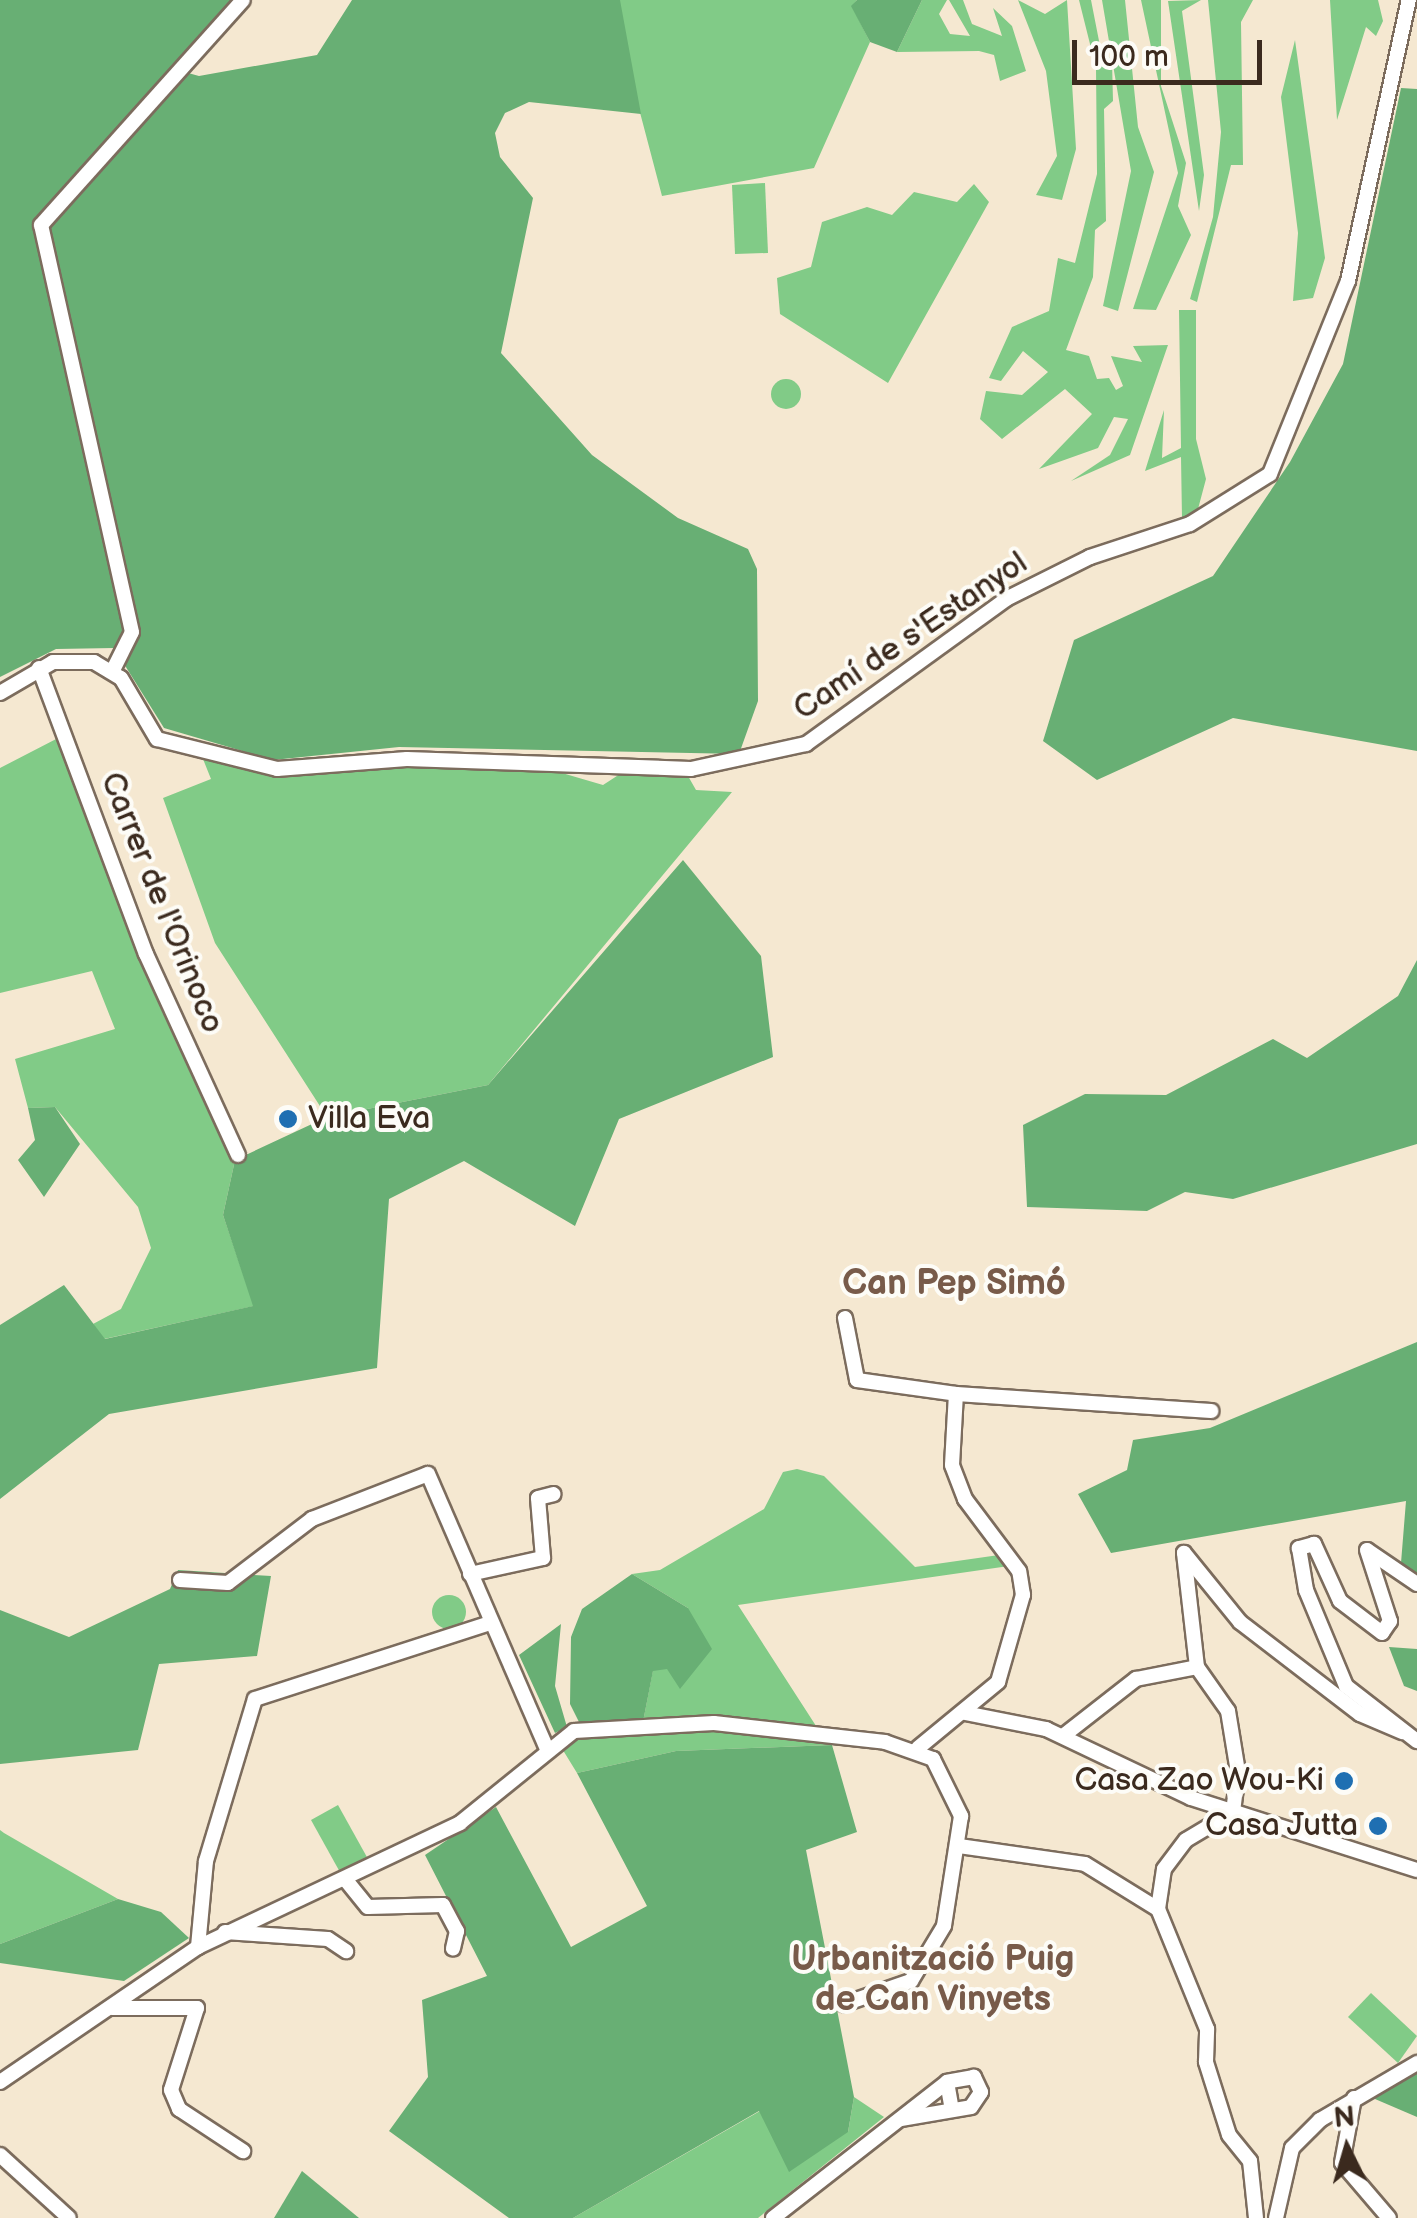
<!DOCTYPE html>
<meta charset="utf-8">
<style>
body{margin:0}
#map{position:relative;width:1417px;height:2218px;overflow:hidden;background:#f5e8d1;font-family:"Balsamiq Sans",sans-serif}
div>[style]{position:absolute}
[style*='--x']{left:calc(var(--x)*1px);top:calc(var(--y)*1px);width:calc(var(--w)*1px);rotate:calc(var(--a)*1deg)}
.green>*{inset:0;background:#81cb87}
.round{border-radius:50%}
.forest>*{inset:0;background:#68af74}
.roads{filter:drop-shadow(2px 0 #7c6c5d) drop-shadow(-2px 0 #7c6c5d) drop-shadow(0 2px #7c6c5d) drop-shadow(0 -2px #7c6c5d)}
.street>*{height:14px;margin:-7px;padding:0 7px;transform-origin:7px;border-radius:7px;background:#fff}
.dots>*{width:28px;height:28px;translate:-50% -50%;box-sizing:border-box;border:5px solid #fdfcf7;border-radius:50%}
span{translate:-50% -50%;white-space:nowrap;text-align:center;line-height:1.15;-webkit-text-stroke:8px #fdfcf7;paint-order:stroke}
.street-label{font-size:32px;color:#3b2a1e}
.poi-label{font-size:32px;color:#3b2a1e}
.left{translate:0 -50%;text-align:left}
.right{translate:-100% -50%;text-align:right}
.neighbourhood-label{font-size:35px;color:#785b4a;font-weight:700}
.north{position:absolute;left:1297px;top:2098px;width:100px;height:100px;-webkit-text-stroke:8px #fdfcf7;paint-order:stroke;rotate:355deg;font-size:28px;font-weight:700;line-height:40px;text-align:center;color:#3b2a1e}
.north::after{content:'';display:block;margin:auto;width:35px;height:45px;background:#3b2a1e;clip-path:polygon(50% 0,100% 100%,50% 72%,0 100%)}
.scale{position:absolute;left:1072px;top:40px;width:190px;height:45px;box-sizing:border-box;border:5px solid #3b2a1e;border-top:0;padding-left:12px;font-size:30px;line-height:35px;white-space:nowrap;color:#3b2a1e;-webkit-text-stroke:8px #fdfcf7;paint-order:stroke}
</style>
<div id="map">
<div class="green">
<div style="clip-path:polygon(620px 0,857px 0,852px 6px,870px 42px,814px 168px,662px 196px,618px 29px)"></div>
<div style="clip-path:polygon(922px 0,947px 0,939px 14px,950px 34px,970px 36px,949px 0,963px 0,972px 24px,1002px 36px,993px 8px,1012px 26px,1026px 71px,1000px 81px,994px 55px,979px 51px,897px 52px)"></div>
<div style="clip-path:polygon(1018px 0,1045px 14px,1067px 0,1076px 149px,1062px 200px,1036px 195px,1057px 156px,1046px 71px)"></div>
<div style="clip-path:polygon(1079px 0,1091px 0,1100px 46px,1112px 61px,1113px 101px,1104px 109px,1106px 221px,1095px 230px,1093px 277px,1066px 350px,1089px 356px,1097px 379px,1109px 378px,1116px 390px,1123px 386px,1111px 356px,1142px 362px,1133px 346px,1168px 345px,1130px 455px,1071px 481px,1110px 455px,1128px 419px,1114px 417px,1098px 448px,1039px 469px,1092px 414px,1065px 389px,1002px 439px,980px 419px,986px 391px,1022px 395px,1048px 372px,1023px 351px,1001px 381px,989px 378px,1012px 327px,1049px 311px,1058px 258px,1075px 263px,1097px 174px,1096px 68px)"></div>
<div style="clip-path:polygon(1102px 0,1125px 0,1138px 127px,1154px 172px,1118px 311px,1103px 306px,1131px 171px)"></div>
<div style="clip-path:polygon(1141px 0,1161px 0,1161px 86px,1186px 163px,1178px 206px,1191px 235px,1156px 310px,1133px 309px,1178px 173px)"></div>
<div style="clip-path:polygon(1201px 0,1182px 11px,1204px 175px,1199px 211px,1168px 1px)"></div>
<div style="clip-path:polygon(1208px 0,1253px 0,1241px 22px,1243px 165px,1231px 165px,1197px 302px,1190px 299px,1213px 217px,1221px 132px)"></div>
<div style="clip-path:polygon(1330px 0,1378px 0,1383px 21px,1376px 36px,1366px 27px,1337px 120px)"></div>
<div style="clip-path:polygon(1295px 40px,1325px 258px,1313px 298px,1293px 301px,1298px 233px,1281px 97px)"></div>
<div style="clip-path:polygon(765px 183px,768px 253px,735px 254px,732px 185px)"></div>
<div style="clip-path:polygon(974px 184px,989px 202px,888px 383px,780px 314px,777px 278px,811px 267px,822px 222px,867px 207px,892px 215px,914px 192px,957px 202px)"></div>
<div style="clip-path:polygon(1179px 310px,1196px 310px,1196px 439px,1206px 479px,1198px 509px,1182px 518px,1181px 457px,1145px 471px,1164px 410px,1162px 458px,1181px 448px)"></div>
<div class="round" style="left:771px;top:379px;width:30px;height:30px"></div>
<div style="clip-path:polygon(60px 737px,142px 963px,235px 1160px,223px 1215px,254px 1306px,104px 1339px,93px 1324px,121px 1309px,151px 1248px,138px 1207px,55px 1107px,28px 1108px,15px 1059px,115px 1029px,92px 971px,0 993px,0 768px)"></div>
<div style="clip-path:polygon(203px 759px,281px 778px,397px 766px,562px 773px,603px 785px,620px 774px,688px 776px,696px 790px,732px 792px,488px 1085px,327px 1117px,215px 943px,163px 798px,211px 779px)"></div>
<div style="clip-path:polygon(797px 1469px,824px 1476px,915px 1567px,999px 1555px,1009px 1566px,738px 1605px,818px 1729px,709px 1716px,642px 1727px,653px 1670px,667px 1668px,681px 1688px,688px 1608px,632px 1574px,660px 1570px,764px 1509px,783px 1472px)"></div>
<div class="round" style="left:432px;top:1595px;width:34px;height:34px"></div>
<div style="clip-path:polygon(732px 1730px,832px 1745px,676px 1751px,577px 1773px,561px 1747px,581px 1738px)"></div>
<div style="clip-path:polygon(338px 1805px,368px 1859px,341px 1874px,311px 1820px)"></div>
<div style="clip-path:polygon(0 1830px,4px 1833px,118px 1899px,0 1944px)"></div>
<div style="clip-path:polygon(1371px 1993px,1417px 2036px,1398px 2063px,1348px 2017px)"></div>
<div style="clip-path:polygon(854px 2097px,884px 2117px,758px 2218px,573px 2218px,760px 2111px,848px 2132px)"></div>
</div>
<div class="forest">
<div style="clip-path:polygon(0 0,231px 0,170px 68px,199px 76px,317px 55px,352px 0,620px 0,641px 114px,529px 102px,505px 113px,495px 133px,500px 157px,533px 198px,501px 353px,592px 455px,678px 518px,748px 549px,757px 569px,758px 701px,739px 754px,399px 747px,273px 760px,164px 728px,114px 648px,56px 649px,0 677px)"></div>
<div style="clip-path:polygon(857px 0,922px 0,897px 52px,870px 42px,851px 6px)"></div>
<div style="clip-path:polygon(1401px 88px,1417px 89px,1417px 751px,1233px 718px,1097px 780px,1043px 741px,1074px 640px,1213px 576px,1290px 462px,1343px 364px)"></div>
<div style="clip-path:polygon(683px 860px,761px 956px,773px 1057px,619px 1119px,575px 1226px,464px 1161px,389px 1199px,377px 1368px,109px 1414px,0 1499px,0 1325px,64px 1285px,105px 1339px,253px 1306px,223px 1215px,235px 1160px,327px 1117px,488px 1085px)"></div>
<div style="clip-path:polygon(1417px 960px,1417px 1144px,1233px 1199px,1185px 1192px,1147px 1211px,1027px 1207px,1023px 1125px,1085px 1094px,1166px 1095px,1273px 1039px,1307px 1058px,1398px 996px)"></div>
<div style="clip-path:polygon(55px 1107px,80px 1144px,44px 1197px,18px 1160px,35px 1140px,28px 1108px)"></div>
<div style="clip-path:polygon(1417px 1342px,1417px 1574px,1401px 1563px,1406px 1501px,1111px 1553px,1078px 1494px,1127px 1470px,1133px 1440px,1210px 1428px)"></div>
<div style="clip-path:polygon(178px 1570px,271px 1576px,257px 1656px,159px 1664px,138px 1750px,0 1764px,0 1610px,69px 1637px,170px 1589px)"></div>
<div style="clip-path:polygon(632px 1574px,688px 1608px,712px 1649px,680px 1689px,667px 1669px,653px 1671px,642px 1727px,580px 1724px,570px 1704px,571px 1637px,582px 1609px)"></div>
<div style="clip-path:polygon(561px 1624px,555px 1686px,567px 1727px,555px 1733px,519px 1655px)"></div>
<div style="clip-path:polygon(1389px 1647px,1417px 1649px,1417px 1691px,1404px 1686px)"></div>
<div style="clip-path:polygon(832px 1745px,857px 1832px,806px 1850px,854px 2097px,848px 2132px,789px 2172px,759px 2111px,573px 2218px,509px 2218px,389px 2131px,428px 2077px,422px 2000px,487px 1976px,425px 1855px,496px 1807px,571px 1947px,647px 1906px,577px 1773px,676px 1751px)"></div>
<div style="clip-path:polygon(118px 1899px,161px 1912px,189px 1938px,124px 1981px,0 1963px,0 1944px)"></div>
<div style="clip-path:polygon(1417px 2071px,1417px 2117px,1368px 2096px)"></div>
<div style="clip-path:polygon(302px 2171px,359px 2218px,274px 2218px)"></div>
</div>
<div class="roads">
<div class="street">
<div style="--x:39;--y:668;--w:305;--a:69.5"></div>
<div style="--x:146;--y:954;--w:221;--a:65.4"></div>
<div style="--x:113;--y:670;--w:42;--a:-63.4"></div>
<div style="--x:132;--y:632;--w:417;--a:-102.6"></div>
<div style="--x:41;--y:225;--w:302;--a:-48.1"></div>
<div style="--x:0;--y:693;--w:61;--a:-30.3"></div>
<div style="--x:53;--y:662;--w:41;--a:0"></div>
<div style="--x:94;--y:662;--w:31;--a:31"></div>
<div style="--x:121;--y:678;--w:71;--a:59.5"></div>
<div style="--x:157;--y:739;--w:124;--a:14"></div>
<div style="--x:277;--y:769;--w:130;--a:-4.4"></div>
<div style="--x:407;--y:759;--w:284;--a:2"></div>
<div style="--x:691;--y:769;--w:118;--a:-12.3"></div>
<div style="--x:806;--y:744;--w:247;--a:-35.9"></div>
<div style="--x:1006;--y:599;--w:94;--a:-26.6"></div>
<div style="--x:1090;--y:557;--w:105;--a:-18.3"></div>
<div style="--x:1190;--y:524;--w:94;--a:-32"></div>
<div style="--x:1270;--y:474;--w:208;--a:-68"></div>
<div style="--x:1348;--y:281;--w:288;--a:-77.8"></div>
<div style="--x:845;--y:1318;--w:63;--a:79"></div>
<div style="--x:857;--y:1380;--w:100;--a:8"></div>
<div style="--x:470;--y:1574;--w:75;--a:-12.4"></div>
<div style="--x:543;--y:1558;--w:60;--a:-94.8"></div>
<div style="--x:538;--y:1498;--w:16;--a:-14"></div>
<div style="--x:180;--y:1580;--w:48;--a:3.6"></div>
<div style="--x:228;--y:1583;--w:106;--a:-37.3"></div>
<div style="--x:312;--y:1519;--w:124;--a:-21.2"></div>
<div style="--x:428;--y:1474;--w:300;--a:66.6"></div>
<div style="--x:1417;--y:1584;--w:60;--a:-145.8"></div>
<div style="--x:1367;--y:1550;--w:75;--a:72.1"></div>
<div style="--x:1390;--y:1621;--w:14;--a:124"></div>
<div style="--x:1382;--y:1633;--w:53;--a:-142.7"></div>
<div style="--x:1340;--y:1601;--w:63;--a:-114.5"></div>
<div style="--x:1314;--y:1544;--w:16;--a:165"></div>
<div style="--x:1299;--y:1548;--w:43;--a:80.5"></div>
<div style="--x:1306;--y:1590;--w:104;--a:67.4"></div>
<div style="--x:1346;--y:1686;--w:90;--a:37.8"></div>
<div style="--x:965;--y:1713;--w:83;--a:11.2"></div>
<div style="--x:1046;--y:1729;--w:161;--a:25.4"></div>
<div style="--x:1191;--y:1798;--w:237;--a:17.7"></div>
<div style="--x:1063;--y:1736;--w:93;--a:-38"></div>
<div style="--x:1136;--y:1679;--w:62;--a:-11.1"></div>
<div style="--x:918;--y:1748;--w:104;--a:-39.5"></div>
<div style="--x:998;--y:1682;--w:91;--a:-74"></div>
<div style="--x:1023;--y:1595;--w:24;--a:-99"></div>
<div style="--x:1019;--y:1571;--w:90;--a:-126.9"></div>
<div style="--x:965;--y:1499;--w:36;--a:-111"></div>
<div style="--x:952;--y:1465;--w:71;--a:-86.8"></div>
<div style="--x:956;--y:1394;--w:256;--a:3.8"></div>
<div style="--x:959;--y:1846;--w:127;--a:8.1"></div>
<div style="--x:1085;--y:1864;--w:86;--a:31.7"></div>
<div style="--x:345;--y:1879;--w:36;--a:51"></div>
<div style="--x:368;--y:1907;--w:75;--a:-1.5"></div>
<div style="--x:443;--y:1905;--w:30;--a:62"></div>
<div style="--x:457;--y:1931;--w:18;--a:103"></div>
<div style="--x:225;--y:1932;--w:103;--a:3.9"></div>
<div style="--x:328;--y:1939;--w:22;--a:34"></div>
<div style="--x:198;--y:1947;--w:86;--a:-84.7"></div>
<div style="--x:206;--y:1861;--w:169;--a:-73.2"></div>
<div style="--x:255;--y:1699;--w:247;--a:-17.9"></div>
<div style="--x:112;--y:2008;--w:85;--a:0"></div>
<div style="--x:197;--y:2008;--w:86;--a:107.6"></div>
<div style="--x:171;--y:2090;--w:21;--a:67"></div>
<div style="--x:179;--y:2109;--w:77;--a:33.3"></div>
<div style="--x:0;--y:2082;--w:240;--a:-34.3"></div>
<div style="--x:198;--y:1947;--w:290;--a:-25.3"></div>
<div style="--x:460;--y:1823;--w:146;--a:-38.9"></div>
<div style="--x:574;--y:1731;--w:140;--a:-3.3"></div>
<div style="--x:714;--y:1723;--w:172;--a:6.3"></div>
<div style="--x:885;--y:1742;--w:51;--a:19.5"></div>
<div style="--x:933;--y:1759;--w:64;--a:63.8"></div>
<div style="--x:961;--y:1816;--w:111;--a:98.8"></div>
<div style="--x:944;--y:1926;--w:64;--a:121"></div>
<div style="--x:911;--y:1981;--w:71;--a:161.1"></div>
<div style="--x:1354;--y:2098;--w:66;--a:100.5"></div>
<div style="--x:1342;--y:2163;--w:72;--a:49.5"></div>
<div style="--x:901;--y:2119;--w:71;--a:-9.7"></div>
<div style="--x:971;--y:2107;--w:18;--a:-56"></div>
<div style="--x:981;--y:2092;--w:17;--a:-115"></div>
<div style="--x:974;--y:2077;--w:27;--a:170"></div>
<div style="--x:947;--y:2082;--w:23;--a:80"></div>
<div style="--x:0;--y:2155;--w:93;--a:42.4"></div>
<div style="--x:773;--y:2218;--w:221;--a:-38"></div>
<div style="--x:1256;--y:2218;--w:57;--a:-96"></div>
<div style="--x:1250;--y:2161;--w:33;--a:-129"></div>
<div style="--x:1229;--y:2135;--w:77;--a:-107.5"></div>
<div style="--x:1206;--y:2062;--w:33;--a:-88"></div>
<div style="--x:1207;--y:2029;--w:130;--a:-112.2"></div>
<div style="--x:1158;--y:1909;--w:40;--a:-81.5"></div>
<div style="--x:1164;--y:1869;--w:36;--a:-53"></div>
<div style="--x:1186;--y:1840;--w:55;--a:-30.8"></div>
<div style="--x:1233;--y:1812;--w:40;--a:-82.9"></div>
<div style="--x:1238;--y:1772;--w:62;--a:-99.3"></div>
<div style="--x:1228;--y:1711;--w:54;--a:-125.2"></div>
<div style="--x:1197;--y:1667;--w:115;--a:-96.5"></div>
<div style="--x:1184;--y:1553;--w:89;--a:50.9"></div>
<div style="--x:1240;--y:1622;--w:151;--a:37.5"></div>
<div style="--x:1360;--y:1714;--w:46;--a:23.2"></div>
<div style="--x:1276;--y:2218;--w:72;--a:-77.1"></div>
<div style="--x:1292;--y:2148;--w:40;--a:-45"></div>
<div style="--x:1320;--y:2120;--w:113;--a:-30.4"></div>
</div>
</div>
<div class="dots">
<div style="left:288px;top:1119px;background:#1f6fb2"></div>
<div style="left:1344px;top:1781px;background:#1f6fb2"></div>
<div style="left:1378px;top:1826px;background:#1f6fb2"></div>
</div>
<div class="street-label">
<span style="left:911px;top:637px;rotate:-34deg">Camí de s'Estanyol</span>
<span style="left:161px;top:903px;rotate:68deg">Carrer de l'Orinoco</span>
</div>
<div class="poi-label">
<span class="left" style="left:308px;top:1119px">Villa Eva</span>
<span class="right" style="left:1324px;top:1781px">Casa Zao Wou-Ki</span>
<span class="right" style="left:1358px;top:1826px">Casa Jutta</span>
</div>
<div class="neighbourhood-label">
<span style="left:954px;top:1284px">Can Pep Simó</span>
<span style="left:933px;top:1980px">Urbanització Puig<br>de Can Vinyets</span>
</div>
<div class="north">N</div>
<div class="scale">100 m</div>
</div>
